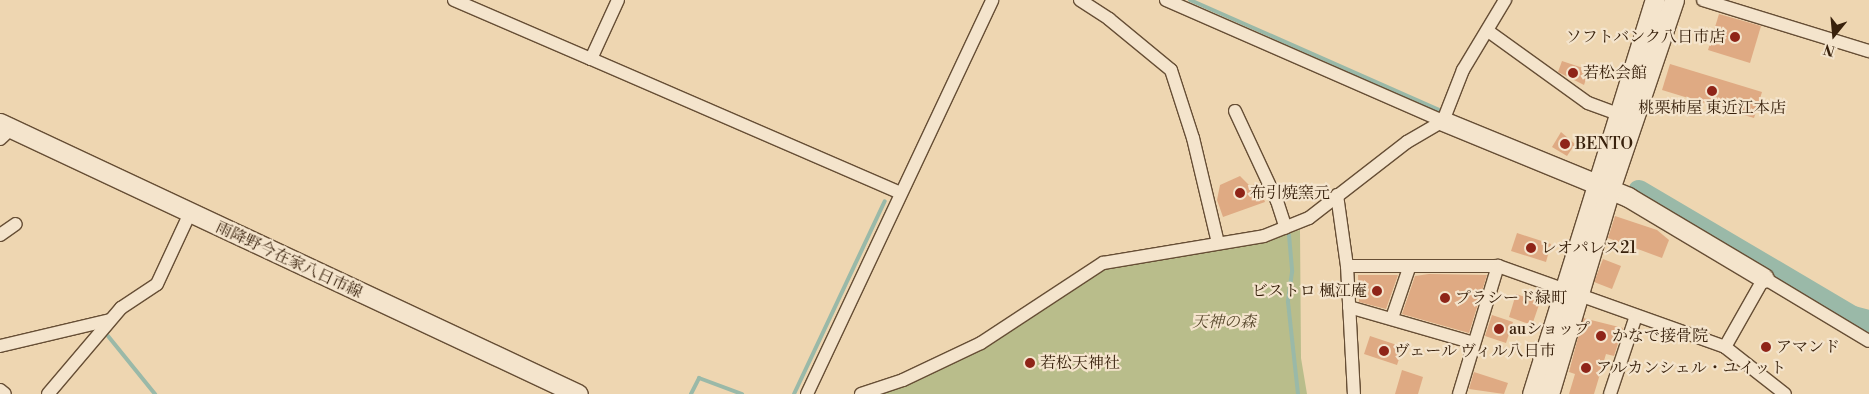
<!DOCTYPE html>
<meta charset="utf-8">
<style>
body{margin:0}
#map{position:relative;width:1869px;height:394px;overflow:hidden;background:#eed6b1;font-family:"Libre Bodoni","Noto Serif JP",serif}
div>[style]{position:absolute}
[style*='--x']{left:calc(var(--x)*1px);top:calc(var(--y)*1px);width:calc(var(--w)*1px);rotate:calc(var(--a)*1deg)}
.green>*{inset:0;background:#b9bd8b}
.stream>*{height:4px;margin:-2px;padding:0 2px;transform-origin:2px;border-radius:2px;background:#9ab9a8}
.river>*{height:22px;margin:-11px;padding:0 11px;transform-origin:11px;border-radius:11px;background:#9ab9a8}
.building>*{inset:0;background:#dfaa83}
.roads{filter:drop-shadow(1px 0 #664e35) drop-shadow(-1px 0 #664e35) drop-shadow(0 1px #664e35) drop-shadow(0 -1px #664e35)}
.street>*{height:12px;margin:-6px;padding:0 6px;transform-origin:6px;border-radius:6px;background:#f4e4cc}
.secondary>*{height:19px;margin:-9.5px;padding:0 9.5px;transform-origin:9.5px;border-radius:9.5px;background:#f4e4cc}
.dots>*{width:14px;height:14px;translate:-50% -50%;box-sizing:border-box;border:2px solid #f4e4cc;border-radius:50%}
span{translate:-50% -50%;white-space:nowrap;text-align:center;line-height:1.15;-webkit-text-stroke:4.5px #f4e4cc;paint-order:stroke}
.poi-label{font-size:16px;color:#38210c}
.right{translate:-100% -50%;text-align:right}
.left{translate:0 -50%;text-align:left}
.street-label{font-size:16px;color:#38210c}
.park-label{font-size:16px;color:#58482c;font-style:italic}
.north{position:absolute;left:1809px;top:10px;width:50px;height:50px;-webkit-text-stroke:4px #f4e4cc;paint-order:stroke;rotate:197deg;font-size:14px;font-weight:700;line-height:20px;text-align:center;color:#38210c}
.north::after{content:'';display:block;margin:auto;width:18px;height:22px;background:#38210c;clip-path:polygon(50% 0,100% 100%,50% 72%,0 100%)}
</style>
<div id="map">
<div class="green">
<div style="clip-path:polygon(1300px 230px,1301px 358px,1307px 394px,881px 394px,908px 384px,1105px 269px,1239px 247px)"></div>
</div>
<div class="stream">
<div style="--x:1190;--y:0;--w:275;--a:23.8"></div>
<div style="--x:1289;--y:235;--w:37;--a:85"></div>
<div style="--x:1292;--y:272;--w:30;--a:98"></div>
<div style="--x:1288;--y:302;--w:93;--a:83.8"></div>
<div style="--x:108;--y:336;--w:75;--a:51"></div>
<div style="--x:691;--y:394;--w:18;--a:-63"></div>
<div style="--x:699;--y:378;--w:46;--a:20.4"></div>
<div style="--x:794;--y:394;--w:213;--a:-64.8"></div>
</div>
<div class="river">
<div style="--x:1639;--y:191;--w:248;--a:30.5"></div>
<div style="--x:1853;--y:317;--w:16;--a:14"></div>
</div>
<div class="building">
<div style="clip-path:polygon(1719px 14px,1761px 26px,1750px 63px,1708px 50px)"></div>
<div style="clip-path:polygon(1562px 61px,1589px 70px,1584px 85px,1558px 72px)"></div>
<div style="clip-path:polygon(1670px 64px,1762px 92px,1754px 118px,1662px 90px)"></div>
<div style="clip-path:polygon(1561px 132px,1575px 144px,1567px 156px,1552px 147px)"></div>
<div style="clip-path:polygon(1240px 176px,1250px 186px,1258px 183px,1265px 202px,1223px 217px,1217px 200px,1220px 185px)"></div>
<div style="clip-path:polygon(1615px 216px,1657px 230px,1669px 240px,1662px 258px,1608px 238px)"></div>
<div style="clip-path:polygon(1517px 233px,1551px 244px,1546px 262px,1511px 251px)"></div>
<div style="clip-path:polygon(1603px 259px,1621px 266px,1612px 289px,1594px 282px)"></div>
<div style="clip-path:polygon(1429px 274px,1487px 275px,1469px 333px,1402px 314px,1415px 276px)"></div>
<div style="clip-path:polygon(1358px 275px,1398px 275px,1386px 309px,1359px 302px)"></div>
<div style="clip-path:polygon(1516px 294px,1540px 302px,1532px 325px,1509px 317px)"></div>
<div style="clip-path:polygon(1492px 315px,1513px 322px,1506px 343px,1485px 336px)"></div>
<div style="clip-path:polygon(1583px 318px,1623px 328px,1614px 356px,1606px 354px,1594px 394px,1569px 394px,1575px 374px,1569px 372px)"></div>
<div style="clip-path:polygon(1370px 336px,1403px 347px,1397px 365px,1364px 354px)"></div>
<div style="clip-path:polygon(1402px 370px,1423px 377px,1418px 394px,1395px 394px)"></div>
<div style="clip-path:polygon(1474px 372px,1508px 383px,1504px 394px,1469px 389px)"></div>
</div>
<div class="roads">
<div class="street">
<div style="--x:454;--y:0;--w:149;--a:23.3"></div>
<div style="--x:618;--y:0;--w:65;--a:114.6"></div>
<div style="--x:591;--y:59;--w:337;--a:23.4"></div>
<div style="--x:1080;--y:0;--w:35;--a:33"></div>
<div style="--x:1109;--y:19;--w:80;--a:39.4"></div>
<div style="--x:1171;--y:70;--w:71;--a:72.1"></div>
<div style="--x:1193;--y:138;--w:108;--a:76.6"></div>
<div style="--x:1166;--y:0;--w:302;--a:23.6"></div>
<div style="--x:1703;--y:0;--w:174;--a:17.1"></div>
<div style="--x:1488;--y:31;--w:123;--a:35.8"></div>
<div style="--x:1588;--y:103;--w:33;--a:20"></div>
<div style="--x:1235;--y:111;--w:99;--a:65"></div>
<div style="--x:1277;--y:201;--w:28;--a:72"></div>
<div style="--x:0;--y:139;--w:16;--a:-43"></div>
<div style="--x:1337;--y:195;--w:72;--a:82"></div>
<div style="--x:1347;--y:266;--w:128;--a:86.9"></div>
<div style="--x:0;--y:235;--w:19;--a:-35"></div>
<div style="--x:1347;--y:266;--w:151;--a:0"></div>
<div style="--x:1498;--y:266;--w:241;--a:19.6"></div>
<div style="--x:1725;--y:347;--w:76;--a:38.1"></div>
<div style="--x:1349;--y:307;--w:130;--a:16.1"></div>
<div style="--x:1392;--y:318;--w:53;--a:-71.2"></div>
<div style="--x:0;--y:346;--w:113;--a:-13.3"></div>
<div style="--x:1725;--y:347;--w:79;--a:-60.5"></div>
<div style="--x:1764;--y:278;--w:122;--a:31"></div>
<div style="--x:0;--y:390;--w:6;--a:39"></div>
<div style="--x:48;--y:394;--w:113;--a:-49.7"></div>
<div style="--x:121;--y:308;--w:43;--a:-33.7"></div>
<div style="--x:157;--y:284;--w:78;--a:-65.1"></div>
<div style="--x:807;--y:394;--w:435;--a:-64.8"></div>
<div style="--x:861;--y:394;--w:44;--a:-18.4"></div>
<div style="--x:903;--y:380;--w:86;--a:-25.4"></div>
<div style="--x:981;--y:343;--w:146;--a:-33.3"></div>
<div style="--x:1103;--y:263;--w:163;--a:-9.5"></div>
<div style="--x:1264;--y:236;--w:48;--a:-21.8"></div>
<div style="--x:1309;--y:218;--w:124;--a:-37.8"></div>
<div style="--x:1407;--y:142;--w:42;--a:-30.3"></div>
<div style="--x:1443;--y:121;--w:55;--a:-68.6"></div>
<div style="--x:1463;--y:70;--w:82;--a:-59"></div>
<div style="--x:1459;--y:394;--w:134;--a:-73.1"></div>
<div style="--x:1610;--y:394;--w:82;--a:-71.6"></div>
</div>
<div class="secondary">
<div style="--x:1443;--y:121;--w:200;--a:22.3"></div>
<div style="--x:1628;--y:197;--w:158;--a:30.8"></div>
<div style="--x:0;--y:123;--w:638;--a:25.12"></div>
<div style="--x:1532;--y:394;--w:413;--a:-72.7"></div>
<div style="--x:1549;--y:394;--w:214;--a:-73.4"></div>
<div style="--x:1610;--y:189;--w:200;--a:-71.3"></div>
</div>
</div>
<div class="dots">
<div style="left:1735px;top:37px;background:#8f2418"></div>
<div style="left:1573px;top:73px;background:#8f2418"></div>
<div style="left:1712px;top:91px;background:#8f2418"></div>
<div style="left:1565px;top:144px;background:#8f2418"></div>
<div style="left:1240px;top:193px;background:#8f2418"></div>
<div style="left:1531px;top:248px;background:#8f2418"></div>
<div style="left:1377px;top:291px;background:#8f2418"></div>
<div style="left:1445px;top:298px;background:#8f2418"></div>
<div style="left:1499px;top:329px;background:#8f2418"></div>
<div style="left:1601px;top:336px;background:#8f2418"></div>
<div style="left:1766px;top:347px;background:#8f2418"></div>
<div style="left:1384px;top:351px;background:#8f2418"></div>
<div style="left:1030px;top:363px;background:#8f2418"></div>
<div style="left:1586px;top:368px;background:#8f2418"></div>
</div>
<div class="poi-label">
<span class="right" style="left:1725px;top:37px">ソフトバンク八日市店</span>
<span class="left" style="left:1583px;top:73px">若松会館</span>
<span style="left:1712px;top:108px">桃栗柿屋 東近江本店</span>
<span class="left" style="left:1575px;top:144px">BENTO</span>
<span class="left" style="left:1250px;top:193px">布引焼窯元</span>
<span class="left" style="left:1541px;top:248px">レオパレス21</span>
<span class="right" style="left:1367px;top:291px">ビストロ 楓江庵</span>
<span class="left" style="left:1455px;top:298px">プラシード緑町</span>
<span class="left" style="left:1509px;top:329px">auショップ</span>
<span class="left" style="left:1612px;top:336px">かなで接骨院</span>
<span class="left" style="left:1776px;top:347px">アマンド</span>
<span class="left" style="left:1394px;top:351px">ヴェール ヴィル八日市</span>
<span class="left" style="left:1040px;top:363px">若松天神社</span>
<span class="left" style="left:1596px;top:368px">アルカンシェル・ユイット</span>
</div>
<div class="street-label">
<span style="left:289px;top:260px;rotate:25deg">雨降野今在家八日市線</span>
</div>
<div class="park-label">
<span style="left:1224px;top:322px">天神の森</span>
</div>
<div class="north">N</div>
</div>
